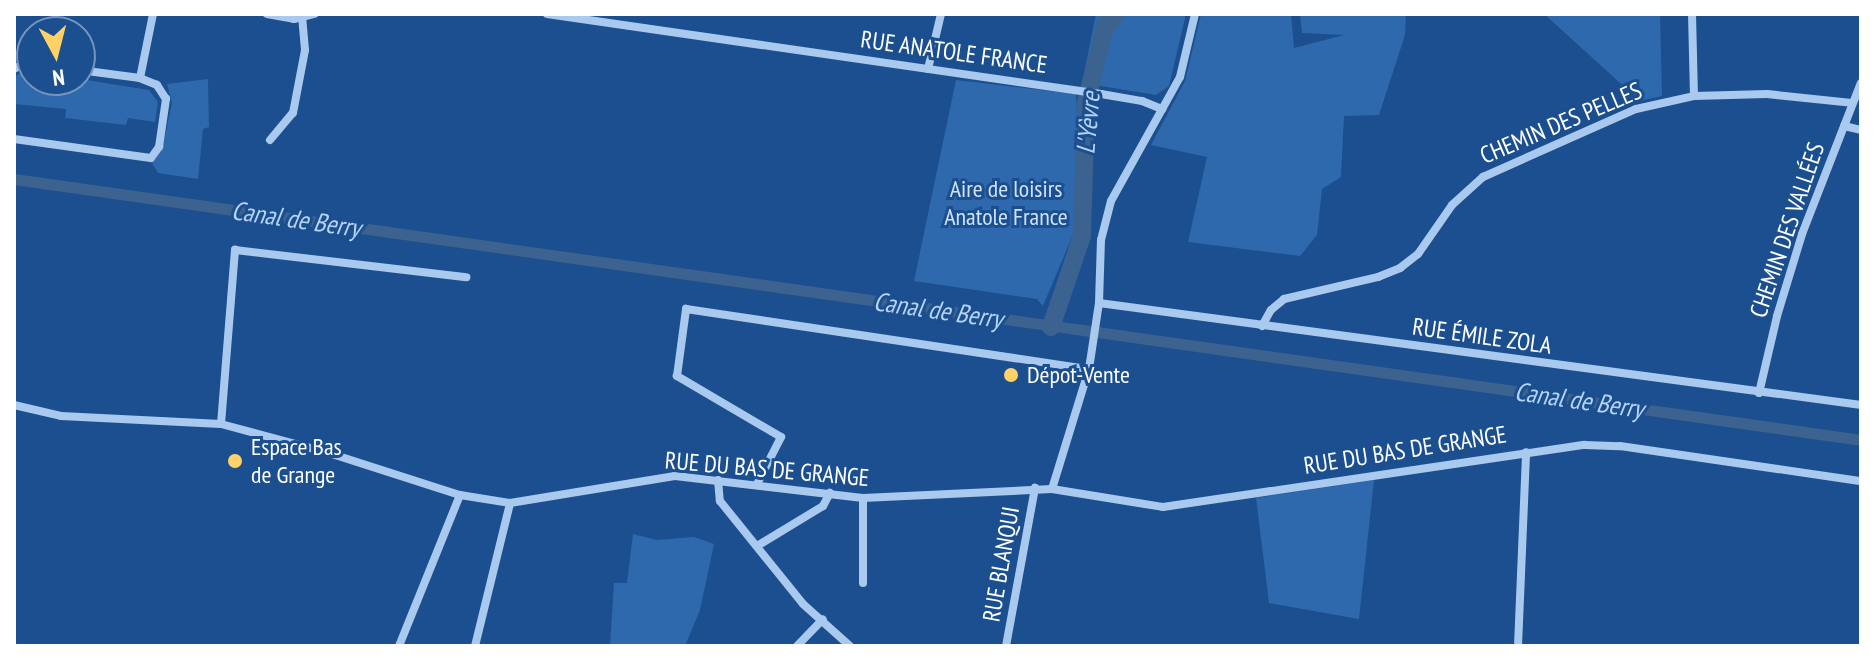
<!DOCTYPE html>
<meta charset="utf-8">
<style>
body{margin:0}
#map{position:relative;width:1875px;height:660px;overflow:hidden;background:#1b4f8f;font-family:"PT Sans Narrow",sans-serif}
div>[style]{position:absolute}
[style*='--x']{left:calc(var(--x)*1px);top:calc(var(--y)*1px);width:calc(var(--w)*1px);rotate:calc(var(--a)*1deg)}
.green>*{inset:0;background:#2e69ad}
.canal>*{height:11px;margin:-5.5px;padding:0 5.5px;transform-origin:5.5px;border-radius:5.5px;background:#3c6290}
.river>*{height:18px;margin:-9px;padding:0 9px;transform-origin:9px;border-radius:9px;background:#3c6290}
.minor>*{height:8px;margin:-4px;padding:0 4px;transform-origin:4px;border-radius:4px;background:#a9c9ee}
.dots>*{width:22px;height:22px;translate:-50% -50%;box-sizing:border-box;border:4px solid #1b4f8f;border-radius:50%}
span{translate:-50% -50%;white-space:nowrap;text-align:center;line-height:1.15;-webkit-text-stroke:6px #1b4f8f;paint-order:stroke}
.street-label{font-size:24px;color:#fff}
.park-label{font-size:24px;color:#cfe3fa}
.poi-label{font-size:24px;color:#fff}
.left{translate:0 -50%;text-align:left}
.water-label{font-size:26px;color:#b5d3f5;font-style:italic}
.frame{position:absolute;inset:0;border:16px solid #fff;pointer-events:none}
.north{position:absolute;left:16px;top:16px;width:80px;height:80px;box-sizing:border-box;background:#1b4f8f;border:2px solid #7695bc;border-radius:50%;rotate:173deg;font-size:22px;font-weight:700;line-height:32px;text-align:center;color:#fff}
.north::after{content:'';display:block;margin:auto;width:28px;height:36px;background:#ffd166;clip-path:polygon(50% 0,100% 100%,50% 72%,0 100%)}
</style>
<div id="map">
<div class="green">
<div style="clip-path:polygon(1096px 14px,1186px 14px,1169px 86px,1156px 95px,1082px 83px)"></div>
<div style="clip-path:polygon(1201px 14px,1291px 14px,1294px 48px,1344px 35px,1302px 33px,1300px 14px,1406px 14px,1405px 35px,1379px 115px,1344px 116px,1341px 177px,1322px 189px,1317px 235px,1300px 256px,1188px 242px,1207px 157px,1151px 145px,1185px 81px)"></div>
<div style="clip-path:polygon(1544px 14px,1660px 14px,1662px 96px,1640px 101px)"></div>
<div style="clip-path:polygon(23px 71px,32px 72px,32px 80px,80px 79px,149px 90px,158px 102px,155px 122px,128px 118px,126px 125px,65px 118px,66px 109px,14px 104px,14px 77px)"></div>
<div style="clip-path:polygon(208px 79px,209px 127px,203px 129px,198px 179px,158px 173px,152px 163px,162px 150px,172px 103px,167px 84px)"></div>
<div style="clip-path:polygon(956px 80px,1076px 94px,1083px 211px,1043px 306px,1037px 299px,914px 281px)"></div>
<div style="clip-path:polygon(1374px 480px,1359px 619px,1269px 603px,1256px 498px)"></div>
<div style="clip-path:polygon(633px 534px,657px 540px,694px 537px,714px 544px,700px 610px,685px 646px,610px 646px,614px 583px,627px 583px)"></div>
</div>
<div class="canal">
<div style="--x:14;--y:179;--w:1865;--a:8.04"></div>
</div>
<div class="river">
<div style="--x:1051;--y:327;--w:96;--a:-71.2"></div>
<div style="--x:1082;--y:236;--w:133;--a:-88.3"></div>
<div style="--x:1086;--y:103;--w:79;--a:-76.1"></div>
<div style="--x:1105;--y:26;--w:16;--a:-47"></div>
</div>
<div class="minor">
<div style="--x:267;--y:14;--w:27;--a:10"></div>
<div style="--x:294;--y:19;--w:21;--a:-14"></div>
<div style="--x:547;--y:14;--w:560;--a:8.22"></div>
<div style="--x:1101;--y:94;--w:42;--a:9.7"></div>
<div style="--x:1142;--y:101;--w:22;--a:22"></div>
<div style="--x:1692;--y:14;--w:82;--a:88.6"></div>
<div style="--x:14;--y:69;--w:13;--a:-29"></div>
<div style="--x:25;--y:63;--w:7;--a:8"></div>
<div style="--x:928;--y:69;--w:57;--a:-76.7"></div>
<div style="--x:140;--y:78;--w:65;--a:-78.5"></div>
<div style="--x:1844;--y:126;--w:17;--a:13"></div>
<div style="--x:14;--y:139;--w:138;--a:7.9"></div>
<div style="--x:151;--y:158;--w:14;--a:-54"></div>
<div style="--x:159;--y:147;--w:49;--a:-81.7"></div>
<div style="--x:166;--y:99;--w:17;--a:-123"></div>
<div style="--x:157;--y:85;--w:18;--a:-158"></div>
<div style="--x:140;--y:78;--w:61;--a:-172.4"></div>
<div style="--x:270;--y:140;--w:35;--a:-50"></div>
<div style="--x:293;--y:113;--w:64;--a:-79.2"></div>
<div style="--x:305;--y:50;--w:33;--a:-95"></div>
<div style="--x:1099;--y:303;--w:769;--a:7.62"></div>
<div style="--x:1262;--y:326;--w:18;--a:-61"></div>
<div style="--x:1271;--y:310;--w:17;--a:-40"></div>
<div style="--x:1284;--y:299;--w:97;--a:-13.2"></div>
<div style="--x:1378;--y:277;--w:24;--a:-22"></div>
<div style="--x:1400;--y:268;--w:23;--a:-38"></div>
<div style="--x:1418;--y:254;--w:60;--a:-55.2"></div>
<div style="--x:1452;--y:205;--w:42;--a:-42.1"></div>
<div style="--x:1483;--y:177;--w:167;--a:-24"></div>
<div style="--x:1636;--y:109;--w:59;--a:-12.6"></div>
<div style="--x:1694;--y:96;--w:73;--a:-1.6"></div>
<div style="--x:1767;--y:94;--w:85;--a:6"></div>
<div style="--x:1759;--y:393;--w:79;--a:-76.8"></div>
<div style="--x:1777;--y:316;--w:86;--a:-73"></div>
<div style="--x:1802;--y:234;--w:162;--a:-68.7"></div>
<div style="--x:14;--y:405;--w:48;--a:13.2"></div>
<div style="--x:61;--y:416;--w:160;--a:2.9"></div>
<div style="--x:221;--y:424;--w:115;--a:15.1"></div>
<div style="--x:332;--y:454;--w:134;--a:17.8"></div>
<div style="--x:460;--y:495;--w:51;--a:9.1"></div>
<div style="--x:510;--y:503;--w:167;--a:-9.3"></div>
<div style="--x:675;--y:476;--w:189;--a:6.7"></div>
<div style="--x:863;--y:498;--w:189;--a:-2.7"></div>
<div style="--x:1052;--y:489;--w:112;--a:9.2"></div>
<div style="--x:1163;--y:507;--w:426;--a:-8.4"></div>
<div style="--x:1584;--y:445;--w:36;--a:2"></div>
<div style="--x:1620;--y:446;--w:244;--a:8.3"></div>
<div style="--x:221;--y:424;--w:175;--a:-85.4"></div>
<div style="--x:235;--y:250;--w:233;--a:6.7"></div>
<div style="--x:718;--y:480;--w:21;--a:85"></div>
<div style="--x:720;--y:501;--w:132;--a:51.1"></div>
<div style="--x:803;--y:604;--w:63;--a:41.8"></div>
<div style="--x:757;--y:484;--w:53;--a:-62.9"></div>
<div style="--x:781;--y:437;--w:121;--a:-149.6"></div>
<div style="--x:677;--y:376;--w:68;--a:-82.3"></div>
<div style="--x:686;--y:309;--w:407;--a:8.5"></div>
<div style="--x:1052;--y:489;--w:126;--a:-72.9"></div>
<div style="--x:1089;--y:369;--w:67;--a:-81.4"></div>
<div style="--x:1099;--y:303;--w:63;--a:-88.2"></div>
<div style="--x:1101;--y:240;--w:40;--a:-75.6"></div>
<div style="--x:1111;--y:201;--w:142;--a:-60.9"></div>
<div style="--x:1180;--y:77;--w:65;--a:-76.6"></div>
<div style="--x:863;--y:498;--w:85;--a:90"></div>
<div style="--x:757;--y:546;--w:77;--a:-31.2"></div>
<div style="--x:823;--y:506;--w:15;--a:-62"></div>
<div style="--x:399;--y:646;--w:163;--a:-68"></div>
<div style="--x:475;--y:646;--w:147;--a:-76.2"></div>
<div style="--x:797;--y:646;--w:37;--a:-46"></div>
<div style="--x:1006;--y:646;--w:161;--a:-79.6"></div>
<div style="--x:1518;--y:646;--w:194;--a:-87.6"></div>
</div>
<div class="dots">
<div style="left:1011px;top:375px;background:#ffd166"></div>
<div style="left:235px;top:461px;background:#ffd166"></div>
</div>
<div class="street-label">
<span style="left:954px;top:52px;rotate:8deg">RUE ANATOLE FRANCE</span>
<span style="left:1561px;top:123px;rotate:-23deg">CHEMIN DES PELLES</span>
<span style="left:1787px;top:230px;rotate:-71deg">CHEMIN DES VALLÉES</span>
<span style="left:1482px;top:336px;rotate:8deg">RUE ÉMILE ZOLA</span>
<span style="left:1405px;top:450px;rotate:-9deg">RUE DU BAS DE GRANGE</span>
<span style="left:767px;top:469px;rotate:5deg">RUE DU BAS DE GRANGE</span>
<span style="left:1001px;top:564px;rotate:-80deg">RUE BLANQUI</span>
</div>
<div class="park-label">
<span style="left:1006px;top:203px">Aire de loisirs<br>Anatole France</span>
</div>
<div class="poi-label">
<span class="left" style="left:1027px;top:375px">Dépot-Vente</span>
<span class="left" style="left:251px;top:461px">Espace Bas<br>de Grange</span>
</div>
<div class="water-label">
<span style="left:1088px;top:123px;rotate:-85deg">L'Yèvre</span>
<span style="left:296px;top:219px;rotate:8deg">Canal de Berry</span>
<span style="left:938px;top:310px;rotate:8deg">Canal de Berry</span>
<span style="left:1579px;top:400px;rotate:8deg">Canal de Berry</span>
</div>
<div class="frame"></div>
<div class="north">N</div>
</div>
